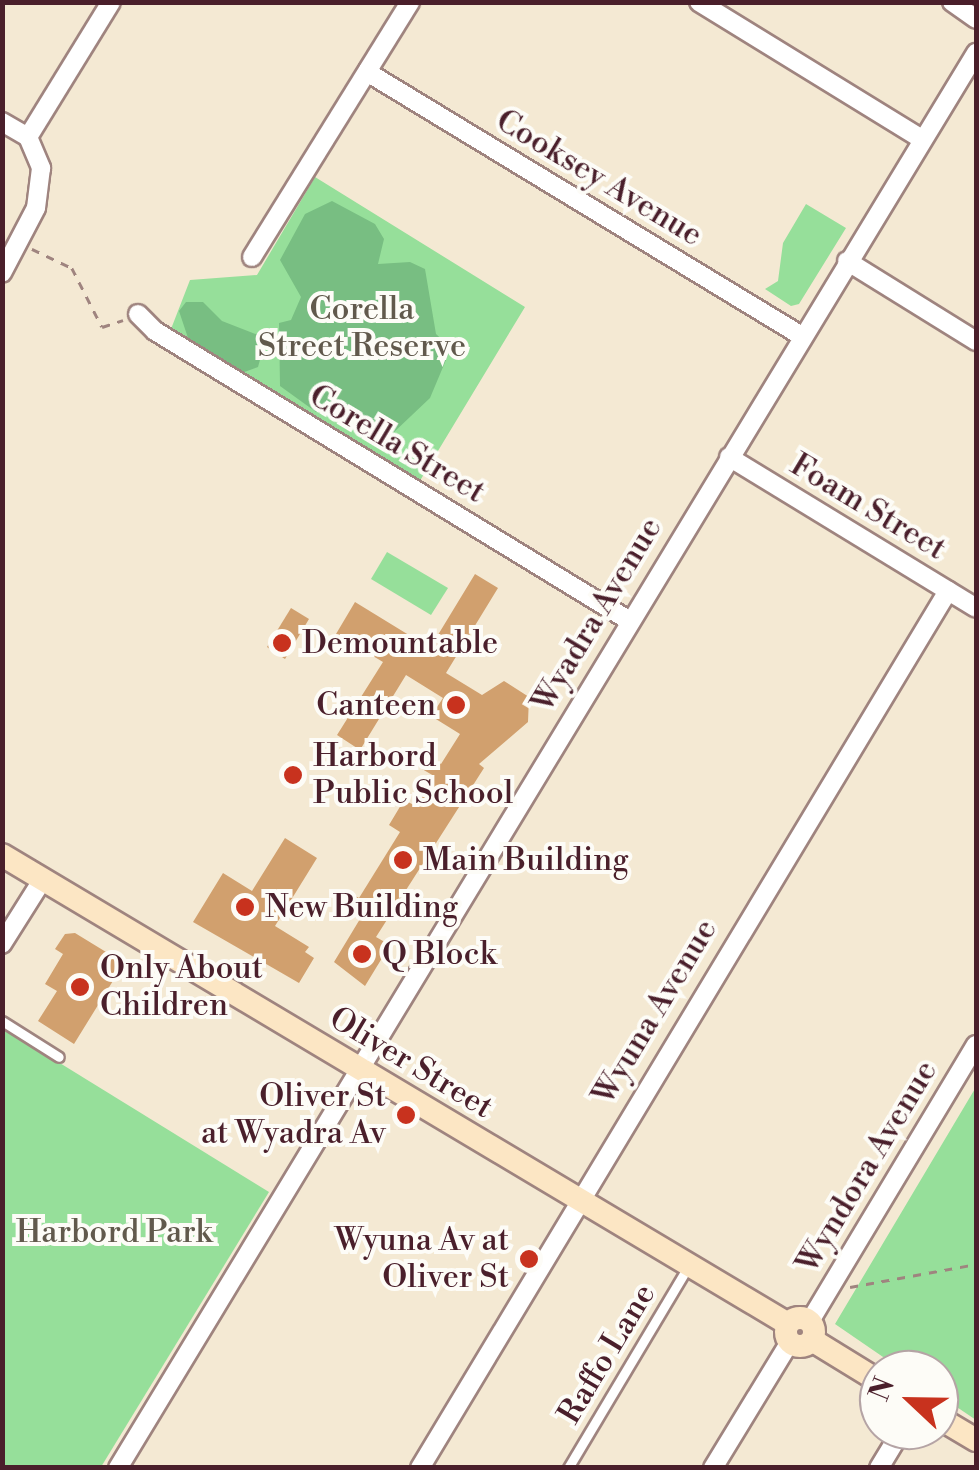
<!DOCTYPE html>
<style>
body{margin:0}
#map{position:relative;width:979px;height:1470px;overflow:hidden;background:#f4e9d3;font-family:"Libre Bodoni",serif}
div>[style]{position:absolute}
[style*='--x']{left:calc(var(--x)*1px);top:calc(var(--y)*1px);width:calc(var(--w)*1px);rotate:calc(var(--a)*1deg)}
.green>*{inset:0;background:#96df9a}
.forest>*{inset:0;background:#78be82}
.building>*{inset:0;background:#d1a06e}
.path>*{height:2.5px;margin-top:-1.25px;transform-origin:0;background:repeating-linear-gradient(90deg,#9f847f 0 8px,transparent 0 16px)}
.roads{filter:drop-shadow(2px 0 #9f847f) drop-shadow(-2px 0 #9f847f) drop-shadow(0 2px #9f847f) drop-shadow(0 -2px #9f847f)}
.lane>*{height:9px;margin:-4.5px;padding:0 4.5px;transform-origin:4.5px;border-radius:4.5px;background:#fff}
.street>*{height:18px;margin:-9px;padding:0 9px;transform-origin:9px;border-radius:9px;background:#fff}
.secondary>*{height:22px;margin:-11px;padding:0 11px;transform-origin:11px;border-radius:11px;background:#fce6c4}
.secondary>.ring{margin:-11px;padding:0;box-sizing:content-box;background:none;border:22px solid #fce6c4;border-radius:50%}
.dots>*{width:28px;height:28px;translate:-50% -50%;box-sizing:border-box;border:5px solid #fdfcf7;border-radius:50%}
span{translate:-50% -50%;white-space:nowrap;text-align:center;line-height:1.15;-webkit-text-stroke:8px #fdfcf7;paint-order:stroke}
.street-label{font-size:32px;color:#4a1f2b}
.park-label{font-size:32px;color:#61594c}
.poi-label{font-size:32px;color:#4a1f2b}
.left{translate:0 -50%;text-align:left}
.right{translate:-100% -50%;text-align:right}
.frame{position:absolute;inset:0;border:5px solid #4a1f2b;pointer-events:none}
.north{position:absolute;left:859px;top:1350px;width:100px;height:100px;box-sizing:border-box;background:#fdfcf7;border:2px solid #b5a4a5;border-radius:50%;rotate:292deg;font-size:28px;font-weight:700;line-height:40px;text-align:center;color:#4a1f2b}
.north::after{content:'';display:block;margin:auto;width:35px;height:45px;background:#c8321e;clip-path:polygon(50% 0,100% 100%,50% 72%,0 100%)}
</style>
<div id="map">
<div class="green">
<div style="clip-path:polygon(315px 177px,525px 307px,418px 484px,171px 329px,190px 280px,257px 275px)"></div>
<div style="clip-path:polygon(806px 204px,846px 228px,799px 304px,791px 306px,765px 289px,778px 281px,783px 243px)"></div>
<div style="clip-path:polygon(387px 552px,448px 588px,431px 615px,371px 579px)"></div>
<div style="clip-path:polygon(3px 1028px,269px 1192px,101px 1467px,3px 1467px)"></div>
<div style="clip-path:polygon(976px 1087px,976px 1420px,939px 1395px,939px 1370px,902px 1370px,835px 1324px)"></div>
</div>
<div class="forest">
<div style="clip-path:polygon(332px 201px,375px 224px,384px 239px,378px 264px,410px 262px,425px 269px,436px 334px,451px 348px,430px 398px,392px 434px,332px 409px,316px 412px,280px 386px,279px 323px,291px 320px,301px 297px,280px 260px,305px 214px)"></div>
<div style="clip-path:polygon(186px 302px,203px 302px,222px 321px,266px 338px,258px 367px,239px 374px,190px 344px,179px 311px)"></div>
</div>
<div class="building">
<div style="clip-path:polygon(475px 574px,498px 588px,446px 673px,482px 695px,504px 681px,529px 697px,528px 722px,479px 764px,484px 768px,376px 937px,390px 945px,365px 986px,334px 962px,360px 919px,337px 900px,344px 889px,359px 898px,400px 832px,389px 825px,404px 800px,416px 806px,434px 776px,422px 769px,429px 757px,441px 764px,460px 734px,431px 716px,443px 698px,406px 675px,360px 750px,337px 735px,383px 662px,336px 634px,355px 602px,430px 648px)"></div>
<div style="clip-path:polygon(291px 608px,309px 619px,285px 659px,267px 647px)"></div>
<div style="clip-path:polygon(285px 838px,317px 858px,275px 926px,309px 947px,305px 952px,314px 958px,299px 983px,193px 922px,223px 873px,252px 891px)"></div>
<div style="clip-path:polygon(75px 933px,124px 963px,74px 1044px,38px 1021px,57px 991px,45px 984px,63px 954px,55px 949px,65px 934px)"></div>
</div>
<div class="path">
<div style="--x:32;--y:249;--w:44;--a:25.4"></div>
<div style="--x:72;--y:268;--w:66;--a:63"></div>
<div style="--x:102;--y:327;--w:22;--a:-18"></div>
<div style="--x:850;--y:1287;--w:128;--a:-10.3"></div>
</div>
<div class="roads">
<div class="lane">
<div style="--x:2;--y:1021;--w:67;--a:32.3"></div>
<div style="--x:568;--y:1468;--w:233;--a:-59.2"></div>
</div>
<div class="street">
<div style="--x:699;--y:2;--w:262;--a:31.6"></div>
<div style="--x:952;--y:2;--w:29;--a:35"></div>
<div style="--x:367;--y:72;--w:507;--a:31.27"></div>
<div style="--x:2;--y:122;--w:30;--a:30"></div>
<div style="--x:28;--y:137;--w:34;--a:67"></div>
<div style="--x:41;--y:168;--w:40;--a:97.1"></div>
<div style="--x:36;--y:208;--w:73;--a:117.6"></div>
<div style="--x:28;--y:137;--w:158;--a:-58.4"></div>
<div style="--x:252;--y:257;--w:300;--a:-58.2"></div>
<div style="--x:847;--y:261;--w:152;--a:31.8"></div>
<div style="--x:138;--y:314;--w:24;--a:45"></div>
<div style="--x:155;--y:331;--w:554;--a:31.42"></div>
<div style="--x:729;--y:457;--w:289;--a:31.4"></div>
<div style="--x:2;--y:944;--w:77;--a:-57.8"></div>
<div style="--x:810;--y:1321;--w:322;--a:-59"></div>
<div style="--x:118;--y:1468;--w:1655;--a:-58.77"></div>
<div style="--x:420;--y:1468;--w:1024;--a:-58.95"></div>
<div style="--x:713;--y:1468;--w:148;--a:-58.6"></div>
<div style="--x:879;--y:1468;--w:44;--a:-58.8"></div>
</div>
<div class="secondary">
<div style="--x:2;--y:855;--w:915;--a:30.82"></div>
<div class="ring" style="left:786px;top:1318px;width:6px;height:6px"></div>
<div style="--x:812;--y:1340;--w:79;--a:31.5"></div>
<div style="--x:939;--y:1418;--w:43;--a:30.7"></div>
</div>
</div>
<div class="dots">
<div style="left:282px;top:643px;background:#c8321e"></div>
<div style="left:456px;top:705px;background:#c8321e"></div>
<div style="left:293px;top:775px;background:#c8321e"></div>
<div style="left:403px;top:860px;background:#c8321e"></div>
<div style="left:245px;top:907px;background:#c8321e"></div>
<div style="left:362px;top:954px;background:#c8321e"></div>
<div style="left:80px;top:987px;background:#c8321e"></div>
<div style="left:406px;top:1115px;background:#c8321e"></div>
<div style="left:529px;top:1259px;background:#c8321e"></div>
</div>
<div class="street-label">
<span style="left:599px;top:178px;rotate:31deg">Cooksey Avenue</span>
<span style="left:397px;top:444px;rotate:31deg">Corella Street</span>
<span style="left:868px;top:507px;rotate:31deg">Foam Street</span>
<span style="left:597px;top:615px;rotate:-59deg">Wyadra Avenue</span>
<span style="left:655px;top:1012px;rotate:-59deg">Wyuna Avenue</span>
<span style="left:411px;top:1063px;rotate:31deg">Oliver Street</span>
<span style="left:867px;top:1167px;rotate:-59deg">Wyndora Avenue</span>
<span style="left:607px;top:1354px;rotate:-59deg">Raffo Lane</span>
</div>
<div class="park-label">
<span style="left:362px;top:328px">Corella<br>Street Reserve</span>
<span style="left:114px;top:1232px">Harbord Park</span>
</div>
<div class="poi-label">
<span class="left" style="left:302px;top:643px">Demountable</span>
<span class="right" style="left:436px;top:705px">Canteen</span>
<span class="left" style="left:313px;top:775px">Harbord<br>Public School</span>
<span class="left" style="left:423px;top:860px">Main Building</span>
<span class="left" style="left:265px;top:907px">New Building</span>
<span class="left" style="left:382px;top:954px">Q Block</span>
<span class="left" style="left:100px;top:987px">Only About<br>Children</span>
<span class="right" style="left:386px;top:1115px">Oliver St<br>at Wyadra Av</span>
<span class="right" style="left:509px;top:1259px">Wyuna Av at<br>Oliver St</span>
</div>
<div class="frame"></div>
<div class="north">N</div>
</div>
